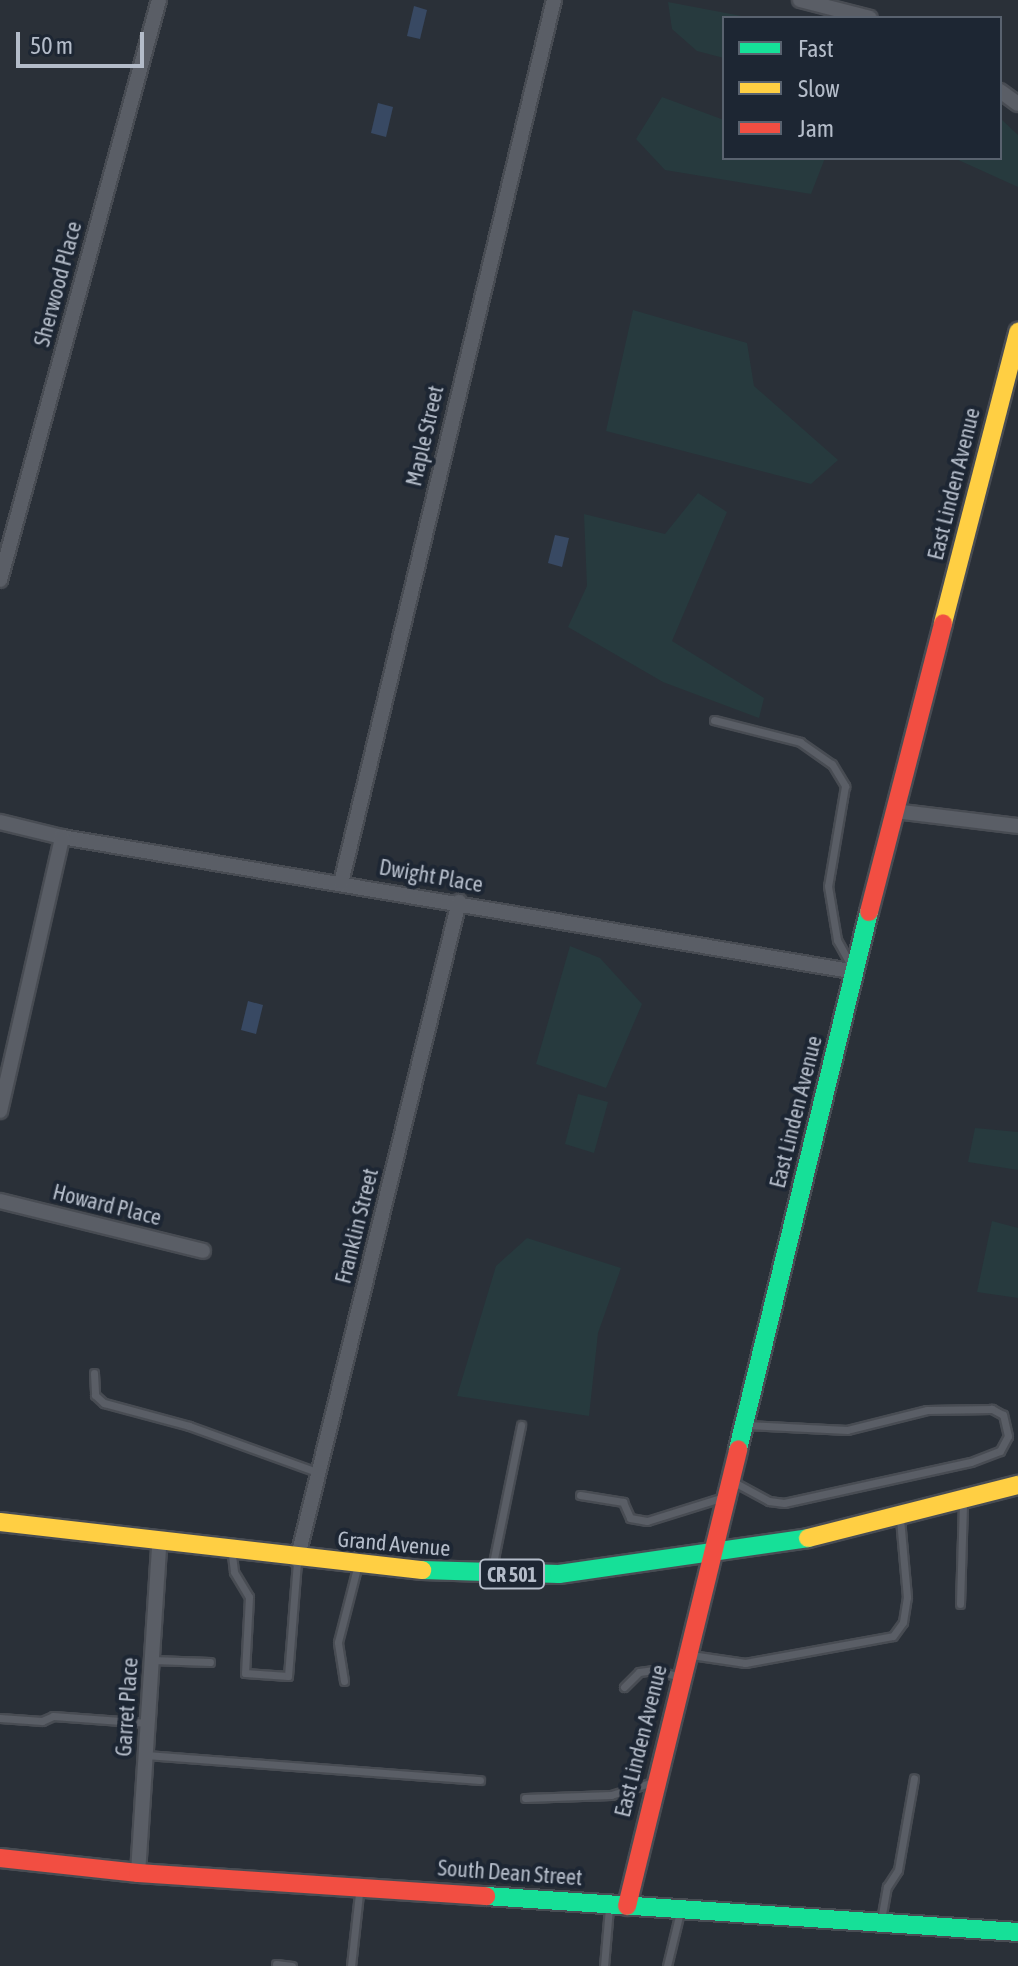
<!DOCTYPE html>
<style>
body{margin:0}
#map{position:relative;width:1018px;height:1966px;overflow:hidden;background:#2a3038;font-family:"Asap Condensed",sans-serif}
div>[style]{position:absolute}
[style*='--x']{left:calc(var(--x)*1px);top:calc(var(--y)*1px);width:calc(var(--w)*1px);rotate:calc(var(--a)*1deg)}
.green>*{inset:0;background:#273a3e}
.water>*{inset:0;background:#384963}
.roads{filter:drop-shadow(2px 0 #484c53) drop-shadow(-2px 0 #484c53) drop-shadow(0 2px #484c53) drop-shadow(0 -2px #484c53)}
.lane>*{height:7px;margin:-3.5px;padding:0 3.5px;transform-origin:3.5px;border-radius:3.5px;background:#5a5e66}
.street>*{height:14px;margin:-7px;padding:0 7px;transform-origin:7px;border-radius:7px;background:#5a5e66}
.fast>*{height:18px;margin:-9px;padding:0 9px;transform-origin:9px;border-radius:9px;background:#16e098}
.slow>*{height:18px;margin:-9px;padding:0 9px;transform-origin:9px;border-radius:9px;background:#ffcf43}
.jam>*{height:18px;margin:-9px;padding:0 9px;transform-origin:9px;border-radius:9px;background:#f24e42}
span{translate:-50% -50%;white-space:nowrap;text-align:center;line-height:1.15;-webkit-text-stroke:8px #1d2633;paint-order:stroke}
.shield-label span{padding:2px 6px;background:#1d2633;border:2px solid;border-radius:6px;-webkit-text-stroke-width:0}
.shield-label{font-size:20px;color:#b4bcc9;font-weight:700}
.street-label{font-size:22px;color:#b4bcc9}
.legend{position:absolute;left:722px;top:16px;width:280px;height:144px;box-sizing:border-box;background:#1d2633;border:2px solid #59626f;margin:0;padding:10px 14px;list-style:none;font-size:24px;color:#b4bcc9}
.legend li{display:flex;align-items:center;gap:16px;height:40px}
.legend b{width:40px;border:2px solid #59626f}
.scale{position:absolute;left:16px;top:32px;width:128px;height:36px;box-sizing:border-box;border:4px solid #b4bcc9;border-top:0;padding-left:10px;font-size:24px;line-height:28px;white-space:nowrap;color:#b4bcc9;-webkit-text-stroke:6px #1d2633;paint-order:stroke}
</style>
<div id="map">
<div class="green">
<div style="clip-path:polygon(668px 2px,752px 18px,724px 18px,724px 58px,697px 51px,672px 29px)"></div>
<div style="clip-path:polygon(662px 97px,724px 120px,724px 158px,825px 158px,811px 194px,665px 170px,636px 139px)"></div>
<div style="clip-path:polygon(1000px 118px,1018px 135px,1018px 187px,954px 158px,1000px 158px)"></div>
<div style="clip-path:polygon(633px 310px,747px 343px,754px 386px,838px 460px,811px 484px,606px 431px)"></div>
<div style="clip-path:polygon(698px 493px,727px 512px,672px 641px,764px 698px,759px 718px,663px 682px,568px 627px,587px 586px,584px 514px,665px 534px)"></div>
<div style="clip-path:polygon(570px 946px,600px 958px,642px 1004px,606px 1088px,536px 1064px)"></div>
<div style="clip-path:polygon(578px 1094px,608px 1102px,594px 1153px,565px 1144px)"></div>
<div style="clip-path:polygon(975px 1128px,1018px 1132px,1018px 1170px,968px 1162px)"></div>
<div style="clip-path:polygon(992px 1221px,1018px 1228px,1018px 1298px,977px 1292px)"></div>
<div style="clip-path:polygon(527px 1238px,621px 1268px,598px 1333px,589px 1416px,457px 1396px,496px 1266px)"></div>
</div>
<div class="water">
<div style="clip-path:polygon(414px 6px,427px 10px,420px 39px,407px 36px)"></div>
<div style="clip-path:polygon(378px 103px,393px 107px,386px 137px,371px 133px)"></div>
<div style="clip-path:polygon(555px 535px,569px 538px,562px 567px,548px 563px)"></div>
<div style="clip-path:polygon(248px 1001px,263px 1005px,256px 1034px,241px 1030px)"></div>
</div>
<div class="roads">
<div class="lane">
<div style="--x:714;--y:720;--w:89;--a:14.3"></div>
<div style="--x:800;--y:742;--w:39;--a:35"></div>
<div style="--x:832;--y:764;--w:26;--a:59"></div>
<div style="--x:845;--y:786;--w:101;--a:99.6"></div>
<div style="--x:828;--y:886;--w:55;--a:80.5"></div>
<div style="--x:837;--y:940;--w:31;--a:61"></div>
<div style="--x:94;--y:1373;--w:22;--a:87"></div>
<div style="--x:95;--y:1395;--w:12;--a:42"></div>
<div style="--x:104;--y:1403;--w:88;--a:15.1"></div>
<div style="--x:189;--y:1426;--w:136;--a:19.8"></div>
<div style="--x:732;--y:1481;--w:42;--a:28.4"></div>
<div style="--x:769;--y:1501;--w:15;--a:8"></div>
<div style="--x:784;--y:1503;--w:191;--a:-12.4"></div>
<div style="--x:971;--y:1462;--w:31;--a:-21"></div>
<div style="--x:1000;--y:1451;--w:17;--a:-62"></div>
<div style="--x:1008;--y:1436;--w:22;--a:-103"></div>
<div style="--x:1003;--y:1415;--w:13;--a:-151"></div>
<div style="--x:992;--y:1409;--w:65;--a:179.1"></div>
<div style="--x:927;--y:1410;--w:82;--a:166"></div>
<div style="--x:847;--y:1430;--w:101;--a:-177.2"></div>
<div style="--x:580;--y:1495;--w:44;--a:9.2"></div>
<div style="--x:623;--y:1502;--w:17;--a:66"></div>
<div style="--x:630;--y:1518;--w:17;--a:10"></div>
<div style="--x:647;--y:1521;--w:81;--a:-17.3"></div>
<div style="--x:232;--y:1555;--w:17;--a:83"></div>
<div style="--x:234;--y:1572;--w:29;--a:59"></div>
<div style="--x:249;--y:1597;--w:76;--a:93"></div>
<div style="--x:245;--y:1673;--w:43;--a:4"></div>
<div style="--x:288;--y:1676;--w:114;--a:-85.5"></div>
<div style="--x:492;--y:1568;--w:146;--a:-78.5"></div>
<div style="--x:960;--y:1604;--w:102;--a:-88.3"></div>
<div style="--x:691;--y:1655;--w:55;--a:8.4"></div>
<div style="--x:745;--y:1663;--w:150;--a:-10.3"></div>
<div style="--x:893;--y:1636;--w:17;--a:-54"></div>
<div style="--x:903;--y:1622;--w:25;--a:-81"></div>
<div style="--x:907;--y:1597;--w:78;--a:-95.1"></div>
<div style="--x:152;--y:1660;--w:58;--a:2"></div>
<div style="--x:344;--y:1681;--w:39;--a:-99"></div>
<div style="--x:338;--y:1642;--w:76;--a:-75.6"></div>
<div style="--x:624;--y:1687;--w:21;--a:-45"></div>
<div style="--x:639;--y:1672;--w:15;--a:-8"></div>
<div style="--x:654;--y:1670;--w:27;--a:15"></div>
<div style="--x:0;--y:1718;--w:42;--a:4.1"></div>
<div style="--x:42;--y:1721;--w:12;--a:-24"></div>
<div style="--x:53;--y:1716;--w:95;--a:4.2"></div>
<div style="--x:146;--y:1755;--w:335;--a:4.3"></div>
<div style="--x:525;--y:1798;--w:86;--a:-2"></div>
<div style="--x:611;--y:1795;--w:44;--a:-17.2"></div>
<div style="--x:881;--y:1920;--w:34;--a:-80"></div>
<div style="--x:887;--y:1887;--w:20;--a:-57"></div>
<div style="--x:898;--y:1870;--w:93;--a:-80.1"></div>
<div style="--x:276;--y:1964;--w:16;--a:7"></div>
<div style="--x:351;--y:1966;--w:73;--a:-83.7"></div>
<div style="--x:604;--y:1966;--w:58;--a:-85.1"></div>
<div style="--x:667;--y:1966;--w:56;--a:-76.5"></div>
</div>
<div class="street">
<div style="--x:800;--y:0;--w:72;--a:14.4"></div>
<div style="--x:1000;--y:91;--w:22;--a:36"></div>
<div style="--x:0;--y:580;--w:601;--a:-74.67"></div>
<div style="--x:894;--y:811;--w:125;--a:6.9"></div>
<div style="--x:0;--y:822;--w:64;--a:13.6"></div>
<div style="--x:62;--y:837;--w:805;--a:9.65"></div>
<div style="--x:341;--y:883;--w:908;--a:-76.44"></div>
<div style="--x:0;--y:1111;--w:281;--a:-77.2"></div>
<div style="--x:0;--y:1201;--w:209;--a:13.8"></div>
<div style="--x:297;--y:1560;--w:678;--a:-76.17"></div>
<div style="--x:138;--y:1873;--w:329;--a:-86.3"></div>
</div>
<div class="fast">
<div style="--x:738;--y:1449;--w:553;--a:-76.29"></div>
<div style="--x:422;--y:1570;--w:137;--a:1.7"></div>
<div style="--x:559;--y:1574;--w:252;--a:-8.2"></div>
<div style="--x:486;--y:1896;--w:533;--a:3.87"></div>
</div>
<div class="slow">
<div style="--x:943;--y:623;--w:301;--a:-75.5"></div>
<div style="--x:0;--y:1522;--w:425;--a:6.5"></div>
<div style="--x:808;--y:1538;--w:217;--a:-14.2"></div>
</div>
<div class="jam">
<div style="--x:869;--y:912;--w:298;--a:-75.6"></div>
<div style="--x:0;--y:1858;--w:139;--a:6.2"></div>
<div style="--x:138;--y:1873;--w:349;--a:3.8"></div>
<div style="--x:627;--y:1906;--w:470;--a:-76.3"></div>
</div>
</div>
<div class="shield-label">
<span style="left:512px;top:1574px">CR 501</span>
</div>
<div class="street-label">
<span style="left:58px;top:284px;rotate:-75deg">Sherwood Place</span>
<span style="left:425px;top:436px;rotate:-77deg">Maple Street</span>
<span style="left:954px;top:484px;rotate:-76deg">East Linden Avenue</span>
<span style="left:431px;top:876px;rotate:10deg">Dwight Place</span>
<span style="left:796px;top:1112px;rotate:-76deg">East Linden Avenue</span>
<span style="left:107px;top:1205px;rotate:14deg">Howard Place</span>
<span style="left:357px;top:1226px;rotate:-76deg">Franklin Street</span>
<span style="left:394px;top:1544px;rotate:5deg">Grand Avenue</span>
<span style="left:127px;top:1707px;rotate:-86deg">Garret Place</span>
<span style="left:641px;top:1741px;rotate:-76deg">East Linden Avenue</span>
<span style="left:510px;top:1873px;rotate:4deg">South Dean Street</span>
</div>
<ul class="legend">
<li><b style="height:10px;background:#16e098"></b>Fast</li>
<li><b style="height:10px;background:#ffcf43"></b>Slow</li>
<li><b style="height:10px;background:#f24e42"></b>Jam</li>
</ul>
<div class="scale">50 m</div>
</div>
